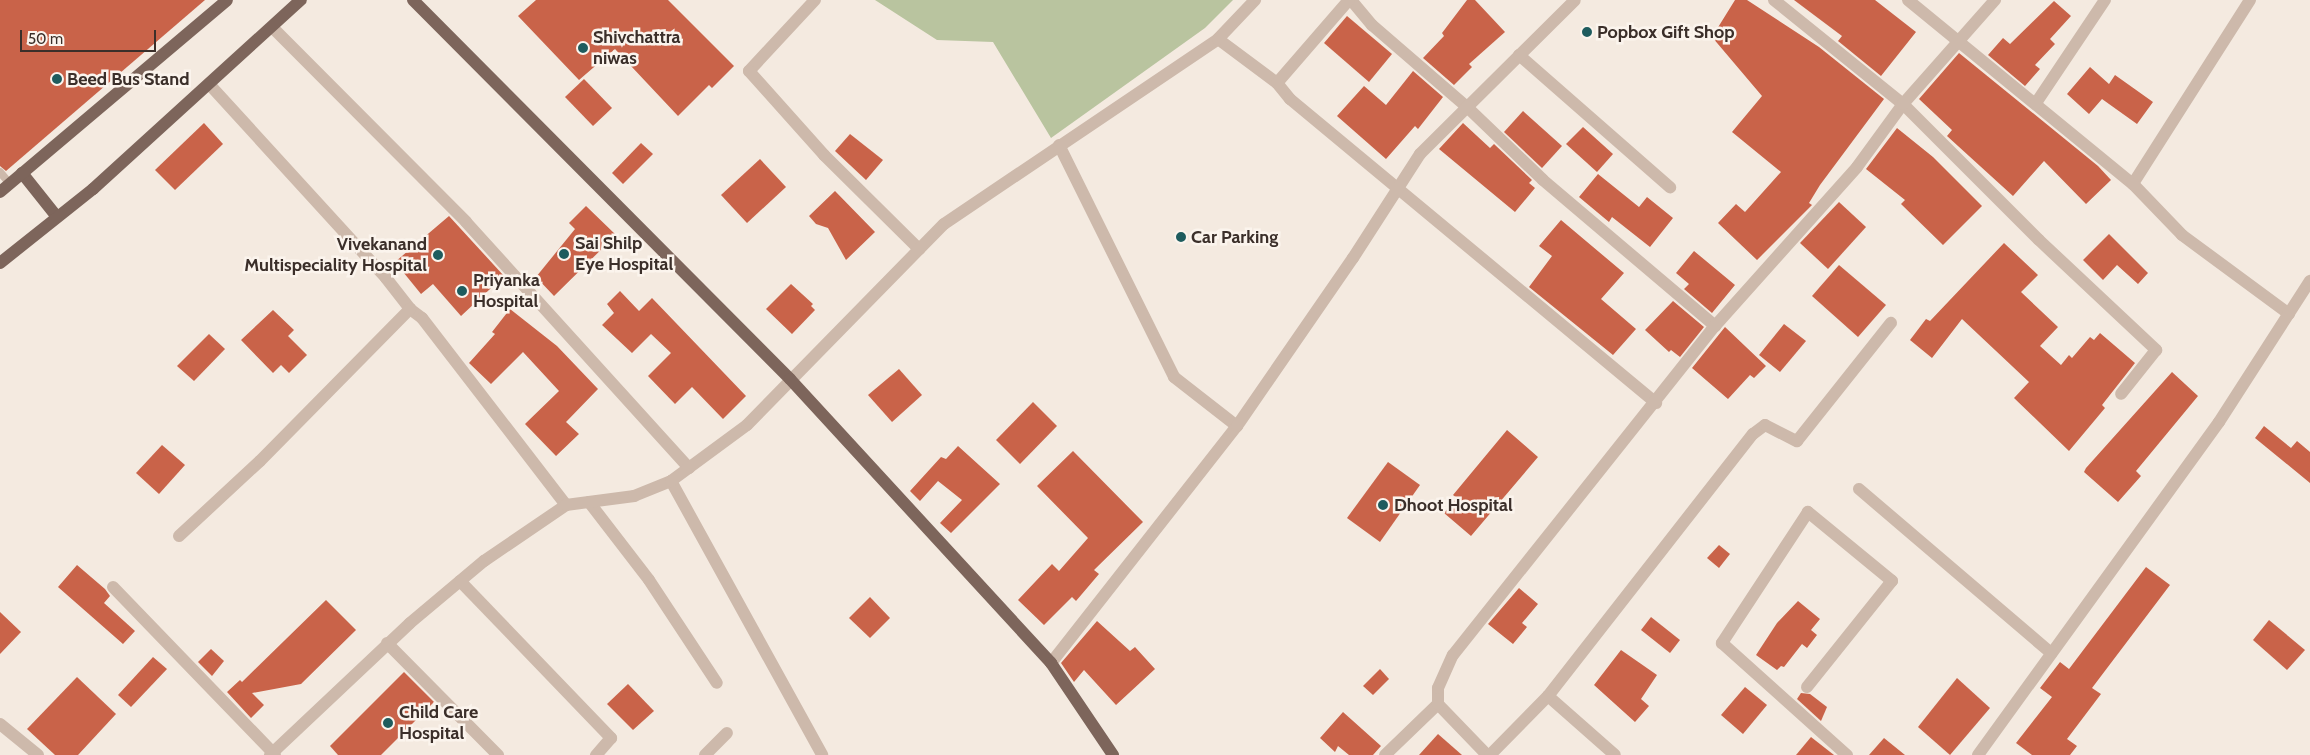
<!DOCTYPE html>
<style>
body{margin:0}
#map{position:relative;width:2310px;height:755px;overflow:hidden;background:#f4eae0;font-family:Cabin,sans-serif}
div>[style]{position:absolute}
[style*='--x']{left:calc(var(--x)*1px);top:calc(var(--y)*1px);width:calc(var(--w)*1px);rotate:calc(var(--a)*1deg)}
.green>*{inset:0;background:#b9c49f}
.building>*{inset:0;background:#c96349}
.service>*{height:8px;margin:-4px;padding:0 4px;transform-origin:4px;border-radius:4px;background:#cdb9ab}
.minor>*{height:12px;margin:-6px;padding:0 6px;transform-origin:6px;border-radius:6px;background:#cdb9ab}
.primary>*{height:12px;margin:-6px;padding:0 6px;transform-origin:6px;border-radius:6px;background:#7d655b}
.dots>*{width:14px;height:14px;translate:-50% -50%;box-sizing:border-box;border:2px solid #fbf4ed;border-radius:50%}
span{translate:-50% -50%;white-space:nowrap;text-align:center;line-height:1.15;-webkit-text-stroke:5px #fbf4ed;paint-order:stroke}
.poi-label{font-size:18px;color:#3b2f2a;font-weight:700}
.left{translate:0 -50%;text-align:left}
.right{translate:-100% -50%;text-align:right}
.scale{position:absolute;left:20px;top:30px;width:136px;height:22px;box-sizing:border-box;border:2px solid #3b2f2a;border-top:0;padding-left:6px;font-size:15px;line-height:18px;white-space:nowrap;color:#3b2f2a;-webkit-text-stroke:4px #fbf4ed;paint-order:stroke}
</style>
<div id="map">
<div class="green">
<div style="clip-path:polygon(875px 0,1233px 0,1205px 28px,1051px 138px,993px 42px,937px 40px)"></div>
</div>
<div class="building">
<div style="clip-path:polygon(0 0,205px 0,6px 171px,0 166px)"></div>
<div style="clip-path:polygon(536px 0,668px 0,734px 66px,712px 88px,709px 85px,678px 116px,615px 49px,579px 80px,518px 16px)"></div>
<div style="clip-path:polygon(1467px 0,1475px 0,1505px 32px,1469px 64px,1472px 67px,1454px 85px,1423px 58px,1444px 36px,1442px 33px)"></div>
<div style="clip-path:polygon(1735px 0,1747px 0,1819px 47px,1884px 99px,1820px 185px,1809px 203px,1812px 205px,1757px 260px,1718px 223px,1736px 204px,1745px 212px,1781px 172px,1732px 132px,1762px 96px,1712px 37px)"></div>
<div style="clip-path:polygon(1794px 0,1875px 0,1916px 32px,1881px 76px,1838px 41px,1842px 36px)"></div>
<div style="clip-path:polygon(2054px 1px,2071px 16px,2050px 39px,2055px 44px,2035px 65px,2040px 69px,2025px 86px,1988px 55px,2003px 38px,2010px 44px)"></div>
<div style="clip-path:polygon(1347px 16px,1392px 54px,1369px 82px,1324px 43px)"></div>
<div style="clip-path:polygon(1959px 53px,2098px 166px,2111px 180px,2086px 204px,2044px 161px,2013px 196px,1947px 136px,1952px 130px,1919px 99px)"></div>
<div style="clip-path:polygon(2090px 67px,2109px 84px,2115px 75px,2153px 102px,2137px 124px,2102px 99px,2089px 114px,2067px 94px)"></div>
<div style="clip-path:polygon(1413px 71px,1443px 97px,1418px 129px,1415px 126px,1386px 159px,1337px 116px,1364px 86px,1386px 105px)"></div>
<div style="clip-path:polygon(584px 79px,612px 108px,593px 126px,565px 97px)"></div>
<div style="clip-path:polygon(1523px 111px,1562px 146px,1542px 168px,1504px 132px)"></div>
<div style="clip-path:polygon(204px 123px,223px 144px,175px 190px,155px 170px)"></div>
<div style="clip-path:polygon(1463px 123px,1490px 148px,1494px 144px,1532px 180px,1529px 183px,1535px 188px,1515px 212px,1439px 149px)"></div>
<div style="clip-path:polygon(1583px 127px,1613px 154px,1597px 172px,1566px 144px)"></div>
<div style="clip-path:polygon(1897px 128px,1933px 157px,1982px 206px,1943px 245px,1901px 204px,1905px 200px,1866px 169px)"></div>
<div style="clip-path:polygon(850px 134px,883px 160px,866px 180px,835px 151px)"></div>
<div style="clip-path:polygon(641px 143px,653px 154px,623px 184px,612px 173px)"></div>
<div style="clip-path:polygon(760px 159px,786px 187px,747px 223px,721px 195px)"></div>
<div style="clip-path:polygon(1598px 174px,1639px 207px,1647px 197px,1673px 218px,1650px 247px,1612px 217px,1609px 222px,1579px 197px)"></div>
<div style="clip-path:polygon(835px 191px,875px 232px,846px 260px,828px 228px,816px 224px,809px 216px)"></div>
<div style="clip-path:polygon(1839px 202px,1866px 227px,1828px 269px,1800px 243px)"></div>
<div style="clip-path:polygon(586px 206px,616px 235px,554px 296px,536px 277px,575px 229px,569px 223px)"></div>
<div style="clip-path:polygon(449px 216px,504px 276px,461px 316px,433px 284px,421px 294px,395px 262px)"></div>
<div style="clip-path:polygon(1561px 220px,1624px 273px,1601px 299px,1636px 329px,1613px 355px,1529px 287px,1552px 256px,1539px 246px)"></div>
<div style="clip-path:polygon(2109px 234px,2148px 273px,2138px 284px,2117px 265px,2103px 280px,2083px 260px)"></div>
<div style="clip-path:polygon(2004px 243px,2038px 275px,2021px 292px,2058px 327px,2040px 346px,2061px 365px,2069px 355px,2072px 358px,2090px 337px,2094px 340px,2100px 333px,2135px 363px,2102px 405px,2105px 408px,2069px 451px,2014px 398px,2029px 382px,1962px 319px,1932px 358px,1910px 340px,1926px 319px,1930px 321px)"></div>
<div style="clip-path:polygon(1694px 251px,1735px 285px,1712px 313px,1684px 289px,1689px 284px,1676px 273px)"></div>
<div style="clip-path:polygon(1839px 265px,1886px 305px,1858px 337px,1812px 296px)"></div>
<div style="clip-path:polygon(791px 284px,813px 304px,811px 306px,815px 310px,792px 334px,766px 309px)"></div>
<div style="clip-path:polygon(620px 291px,639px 311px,652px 298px,746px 396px,723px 419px,692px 387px,675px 404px,648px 376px,671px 353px,651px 334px,632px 353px,602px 325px,614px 313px,607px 304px)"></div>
<div style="clip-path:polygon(1673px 301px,1704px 327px,1680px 357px,1671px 350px,1669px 352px,1645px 330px)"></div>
<div style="clip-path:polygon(510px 309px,557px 346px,598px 389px,566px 422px,579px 434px,556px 456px,525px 424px,559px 391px,523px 352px,491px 384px,469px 363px,495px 334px,492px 332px)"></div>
<div style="clip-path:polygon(273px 310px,294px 330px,288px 336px,307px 355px,289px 373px,281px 365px,273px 373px,241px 340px)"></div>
<div style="clip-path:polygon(1784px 324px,1806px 341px,1780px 372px,1759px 355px)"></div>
<div style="clip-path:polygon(1725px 327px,1766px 366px,1754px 378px,1750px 375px,1728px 399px,1692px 368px)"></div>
<div style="clip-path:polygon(209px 334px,225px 349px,194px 381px,177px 366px)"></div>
<div style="clip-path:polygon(899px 369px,922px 395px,892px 422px,868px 395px)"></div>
<div style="clip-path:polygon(2172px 372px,2198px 396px,2136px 471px,2141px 476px,2118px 502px,2084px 472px,2086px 468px)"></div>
<div style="clip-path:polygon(1033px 402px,1057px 426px,1020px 464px,996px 440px)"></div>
<div style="clip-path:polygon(2264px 426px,2291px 448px,2297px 441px,2310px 452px,2310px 483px,2255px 438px)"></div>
<div style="clip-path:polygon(1507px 430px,1538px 457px,1471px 536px,1444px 513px,1457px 498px,1453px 495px)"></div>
<div style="clip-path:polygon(162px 445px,185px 465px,159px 494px,136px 473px)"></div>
<div style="clip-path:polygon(958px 446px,1000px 484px,951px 533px,940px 523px,962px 500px,938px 481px,920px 501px,910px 491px,941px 457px,946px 459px)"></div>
<div style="clip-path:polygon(1073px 451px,1143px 522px,1094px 570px,1099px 574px,1076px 601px,1072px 597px,1044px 625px,1018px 600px,1052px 564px,1059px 571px,1088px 538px,1037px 486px)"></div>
<div style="clip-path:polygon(1388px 462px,1420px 485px,1380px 542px,1347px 518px)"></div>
<div style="clip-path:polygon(1719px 545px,1730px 554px,1719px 568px,1707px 558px)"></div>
<div style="clip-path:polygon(77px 565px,105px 589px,110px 596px,104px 603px,135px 631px,123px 644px,58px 587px)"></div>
<div style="clip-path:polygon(2146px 567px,2170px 585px,2092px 688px,2101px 694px,2067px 739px,2077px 746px,2070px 755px,2032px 755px,2016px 743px,2052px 697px,2040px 688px,2060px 662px,2069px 669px)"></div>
<div style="clip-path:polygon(1519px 588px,1538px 604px,1522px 623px,1527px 627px,1513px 644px,1488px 624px)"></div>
<div style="clip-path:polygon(870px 597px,890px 618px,870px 638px,849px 618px)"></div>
<div style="clip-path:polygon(326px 600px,356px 630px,301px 684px,252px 693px,264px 705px,251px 718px,227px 692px,240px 680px,242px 682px)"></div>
<div style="clip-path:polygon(1798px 601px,1820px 619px,1811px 630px,1817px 635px,1807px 648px,1802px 644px,1784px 667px,1781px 666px,1777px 670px,1756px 655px,1777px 623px)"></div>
<div style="clip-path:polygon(0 612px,21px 632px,0 654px)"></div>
<div style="clip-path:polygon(1651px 617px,1680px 640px,1670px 653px,1641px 630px)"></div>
<div style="clip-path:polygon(2269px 620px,2305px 650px,2287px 670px,2253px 640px)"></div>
<div style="clip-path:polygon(1097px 621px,1130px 651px,1135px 647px,1155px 669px,1116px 705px,1084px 670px,1074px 682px,1061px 663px)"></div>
<div style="clip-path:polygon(211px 649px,224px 661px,212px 676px,198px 662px)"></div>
<div style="clip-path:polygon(1621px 650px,1657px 675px,1641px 699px,1649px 706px,1635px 722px,1594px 685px)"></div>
<div style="clip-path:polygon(153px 657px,167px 669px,131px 707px,118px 695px)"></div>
<div style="clip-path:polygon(1380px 669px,1389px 679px,1373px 695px,1363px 686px)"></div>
<div style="clip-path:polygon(404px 672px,434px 702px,381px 755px,338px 755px,330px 746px)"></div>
<div style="clip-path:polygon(77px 677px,116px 714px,78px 755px,55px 755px,27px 729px)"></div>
<div style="clip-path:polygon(1957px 678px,1990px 708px,1950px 755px,1918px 727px)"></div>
<div style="clip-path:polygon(628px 684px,654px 711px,633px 730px,607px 704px)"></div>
<div style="clip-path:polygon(1745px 687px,1767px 705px,1743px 734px,1721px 715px)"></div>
<div style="clip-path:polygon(1801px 693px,1810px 694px,1827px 707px,1821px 721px,1797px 699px)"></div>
<div style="clip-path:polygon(1343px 712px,1381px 746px,1373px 755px,1349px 755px,1338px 746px,1335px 752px,1320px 738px)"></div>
<div style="clip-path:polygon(1438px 734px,1462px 755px,1419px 755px)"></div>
<div style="clip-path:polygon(1811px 737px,1834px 755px,1796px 755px)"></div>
<div style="clip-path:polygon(1884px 738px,1905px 755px,1869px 755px)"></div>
</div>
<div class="service">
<div style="--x:0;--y:172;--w:16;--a:50"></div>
</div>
<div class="minor">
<div style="--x:815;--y:0;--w:97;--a:132.9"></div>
<div style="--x:749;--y:71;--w:113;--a:48.2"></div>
<div style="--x:824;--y:155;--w:134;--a:44.7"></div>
<div style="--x:1351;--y:0;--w:33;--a:50"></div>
<div style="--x:1372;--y:25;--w:125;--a:40.8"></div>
<div style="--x:1467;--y:107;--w:105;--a:43.8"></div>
<div style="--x:1543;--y:180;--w:226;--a:40.3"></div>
<div style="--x:1774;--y:0;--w:166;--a:38.9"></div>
<div style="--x:1903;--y:104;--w:192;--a:45"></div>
<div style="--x:2039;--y:240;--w:161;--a:43.2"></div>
<div style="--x:2156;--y:350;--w:56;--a:128.5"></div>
<div style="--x:1908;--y:0;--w:291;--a:39.3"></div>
<div style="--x:2250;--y:0;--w:218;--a:122.5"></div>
<div style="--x:2133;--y:184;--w:71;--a:46.1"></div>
<div style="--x:2182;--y:235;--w:133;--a:36.4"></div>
<div style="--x:272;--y:27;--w:275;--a:45.1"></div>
<div style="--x:466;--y:222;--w:332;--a:47.8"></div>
<div style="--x:1218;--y:39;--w:74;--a:36.7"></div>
<div style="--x:1277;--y:83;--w:21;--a:51"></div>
<div style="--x:1290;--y:99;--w:476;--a:39.7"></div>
<div style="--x:1519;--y:55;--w:201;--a:41.2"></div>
<div style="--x:1277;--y:83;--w:110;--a:-49.1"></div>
<div style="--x:209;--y:84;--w:263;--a:47.6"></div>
<div style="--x:386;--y:278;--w:39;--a:52"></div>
<div style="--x:410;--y:309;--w:15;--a:37"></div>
<div style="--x:422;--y:318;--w:236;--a:52.4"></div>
<div style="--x:2036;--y:103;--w:124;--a:-56.2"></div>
<div style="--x:1059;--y:145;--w:259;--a:63.6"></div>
<div style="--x:1174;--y:377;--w:80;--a:37.9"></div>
<div style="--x:671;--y:481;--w:313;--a:61.1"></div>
<div style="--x:1859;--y:489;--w:253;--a:40.5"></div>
<div style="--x:589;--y:502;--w:98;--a:52.4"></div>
<div style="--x:649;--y:580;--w:123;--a:56.6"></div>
<div style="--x:179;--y:536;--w:110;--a:-42.8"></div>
<div style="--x:260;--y:461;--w:214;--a:-45.4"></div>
<div style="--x:460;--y:581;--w:218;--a:46.1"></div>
<div style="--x:611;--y:738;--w:23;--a:131"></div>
<div style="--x:113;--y:587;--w:233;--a:46"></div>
<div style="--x:387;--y:643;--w:158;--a:45.3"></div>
<div style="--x:1051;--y:663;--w:301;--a:-51.9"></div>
<div style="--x:1237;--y:426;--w:204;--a:-55.4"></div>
<div style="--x:1353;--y:258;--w:124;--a:-57.2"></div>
<div style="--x:1420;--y:154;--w:218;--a:-44.8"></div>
<div style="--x:1807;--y:687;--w:136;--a:-51.3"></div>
<div style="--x:1892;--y:581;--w:109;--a:-140.6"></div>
<div style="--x:1808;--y:512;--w:157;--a:123.3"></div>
<div style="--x:1722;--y:643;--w:168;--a:41.9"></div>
<div style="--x:1548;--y:696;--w:89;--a:41.4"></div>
<div style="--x:0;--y:724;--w:49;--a:39.2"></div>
<div style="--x:270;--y:755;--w:192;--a:-43.3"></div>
<div style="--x:410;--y:623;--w:97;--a:-40"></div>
<div style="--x:484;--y:561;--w:99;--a:-34.3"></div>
<div style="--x:566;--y:505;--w:69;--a:-7.5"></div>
<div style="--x:634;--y:496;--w:40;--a:-22"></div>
<div style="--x:671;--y:481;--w:94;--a:-36.4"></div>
<div style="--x:747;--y:425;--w:281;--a:-45.6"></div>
<div style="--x:944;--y:224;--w:331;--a:-34"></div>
<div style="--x:1218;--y:39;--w:54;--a:-46.5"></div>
<div style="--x:705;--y:755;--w:31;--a:-45"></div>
<div style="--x:1385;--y:755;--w:74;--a:-43.9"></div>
<div style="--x:1487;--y:755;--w:71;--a:-133.9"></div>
<div style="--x:1438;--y:704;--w:16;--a:-90"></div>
<div style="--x:1438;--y:688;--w:36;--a:-66"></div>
<div style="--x:1453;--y:655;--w:421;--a:-51.5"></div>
<div style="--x:1715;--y:326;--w:213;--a:-48.2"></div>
<div style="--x:1857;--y:167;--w:78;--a:-53.9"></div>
<div style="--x:1903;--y:104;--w:139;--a:-48.5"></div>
<div style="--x:1490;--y:755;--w:83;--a:-45.5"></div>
<div style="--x:1548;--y:696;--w:333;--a:-52"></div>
<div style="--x:1753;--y:434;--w:15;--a:-37"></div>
<div style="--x:1765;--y:425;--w:36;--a:27"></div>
<div style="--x:1797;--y:441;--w:151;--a:-51.5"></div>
<div style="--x:1978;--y:755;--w:411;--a:-54.1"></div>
<div style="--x:2219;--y:422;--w:168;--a:-57.2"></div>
</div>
<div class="primary">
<div style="--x:413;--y:0;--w:535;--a:45.15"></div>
<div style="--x:790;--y:379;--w:386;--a:47.4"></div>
<div style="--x:1051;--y:663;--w:111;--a:56"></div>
<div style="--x:22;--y:173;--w:56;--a:51.5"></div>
<div style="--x:0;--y:192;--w:297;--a:-40.2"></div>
<div style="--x:0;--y:263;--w:119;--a:-38.5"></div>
<div style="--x:93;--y:189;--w:281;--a:-42.3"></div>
</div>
<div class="dots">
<div style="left:1587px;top:32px;background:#1e5c5e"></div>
<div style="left:583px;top:48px;background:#1e5c5e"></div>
<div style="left:57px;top:79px;background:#1e5c5e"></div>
<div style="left:1181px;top:237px;background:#1e5c5e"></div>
<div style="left:564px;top:254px;background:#1e5c5e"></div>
<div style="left:438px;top:255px;background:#1e5c5e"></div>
<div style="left:462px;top:291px;background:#1e5c5e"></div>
<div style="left:1383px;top:505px;background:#1e5c5e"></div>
<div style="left:388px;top:723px;background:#1e5c5e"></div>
</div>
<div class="poi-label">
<span class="left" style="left:1597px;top:32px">Popbox Gift Shop</span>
<span class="left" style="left:593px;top:48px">Shivchattra<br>niwas</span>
<span class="left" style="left:67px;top:79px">Beed Bus Stand</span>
<span class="left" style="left:1191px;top:237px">Car Parking</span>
<span class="left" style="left:575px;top:254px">Sai Shilp<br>Eye Hospital</span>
<span class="right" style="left:427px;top:255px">Vivekanand<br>Multispeciality Hospital</span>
<span class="left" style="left:473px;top:291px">Priyanka<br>Hospital</span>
<span class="left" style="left:1394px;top:505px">Dhoot Hospital</span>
<span class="left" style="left:399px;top:723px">Child Care<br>Hospital</span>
</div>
<div class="scale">50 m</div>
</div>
